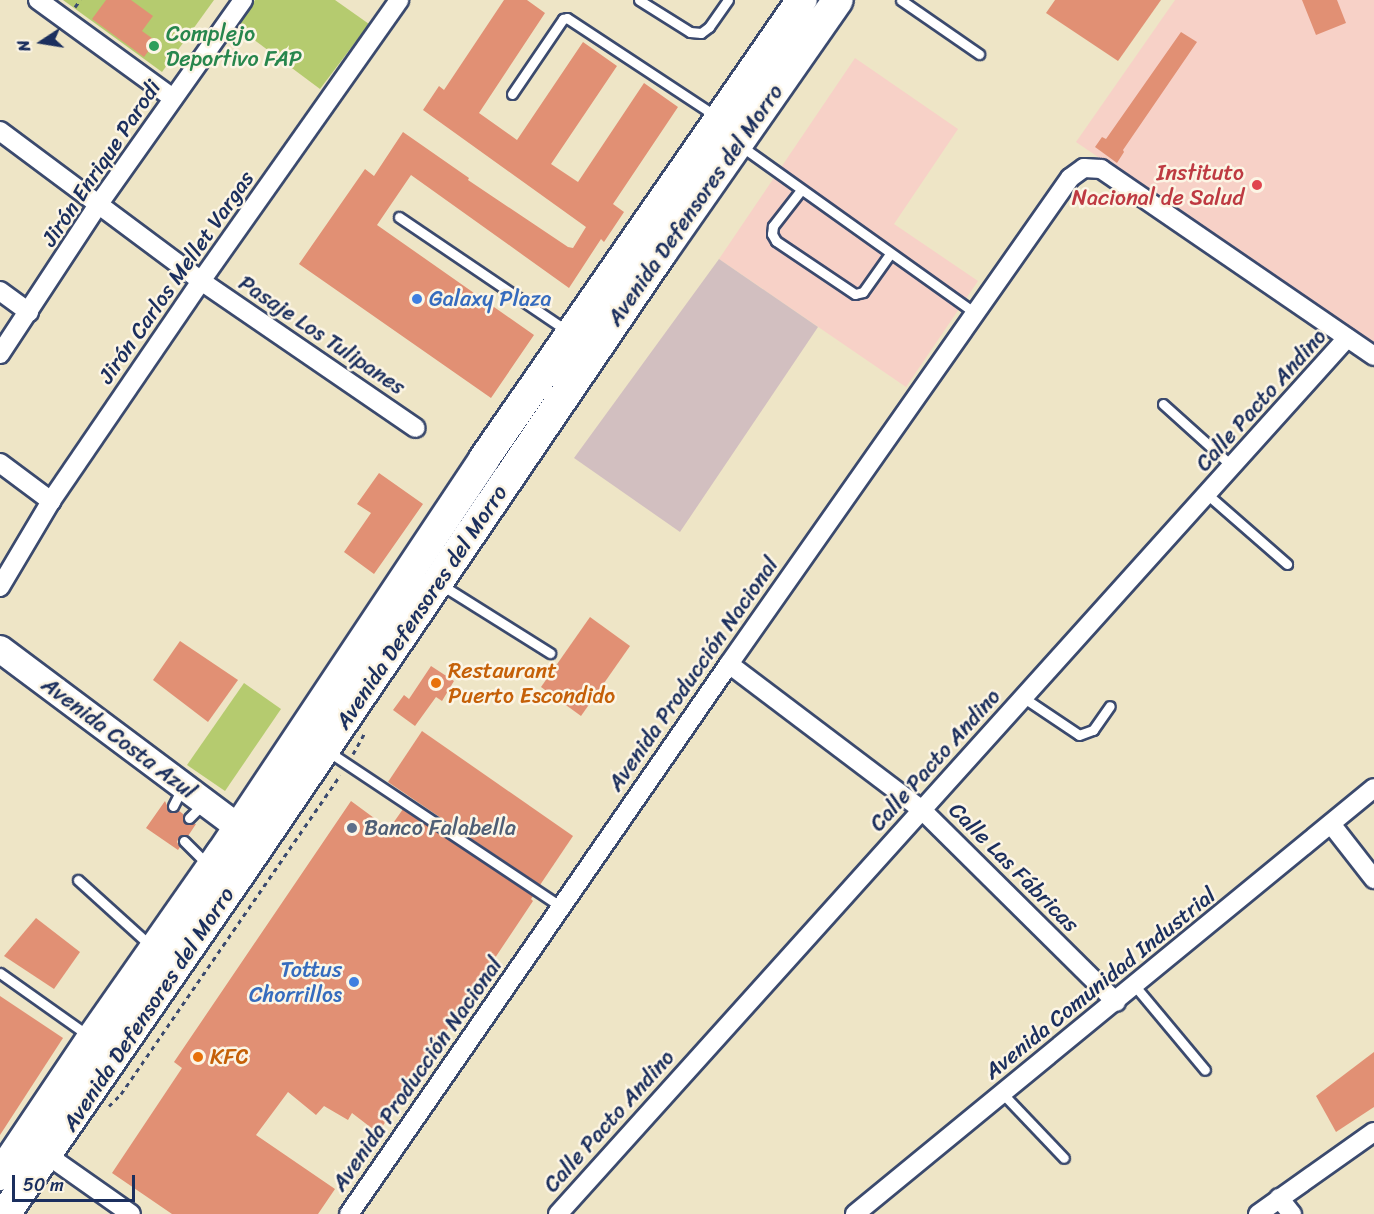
<!DOCTYPE html>
<meta charset="utf-8">
<style>
body{margin:0}
#map{position:relative;width:1374px;height:1214px;overflow:hidden;background:#eee5c6;font-family:Sriracha,sans-serif}
div>[style]{position:absolute}
[style*='--x']{left:calc(var(--x)*1px);top:calc(var(--y)*1px);width:calc(var(--w)*1px);rotate:calc(var(--a)*1deg)}
.built>*{inset:0;background:#f7d1c7}
.industrial>*{inset:0;background:#d2bfc0}
.green>*{inset:0;background:#b5cb6f}
.building>*{inset:0;background:#e19074}
.path>*{height:3px;margin-top:-1.5px;transform-origin:0;background:repeating-linear-gradient(90deg,#3b4a6e 0 4.5px,transparent 0 9px)}
.roads{filter:drop-shadow(2px 0 #3b4a6e) drop-shadow(-2px 0 #3b4a6e) drop-shadow(0 2px #3b4a6e) drop-shadow(0 -2px #3b4a6e)}
.lane>*{height:9px;margin:-4.5px;padding:0 4.5px;transform-origin:4.5px;border-radius:4.5px;background:#fff}
.street>*{height:18px;margin:-9px;padding:0 9px;transform-origin:9px;border-radius:9px;background:#fff}
.secondary>*{height:26px;margin:-13px;padding:0 13px;transform-origin:13px;border-radius:13px;background:#fff}
.primary>*{height:30px;margin:-15px;padding:0 15px;transform-origin:15px;border-radius:15px;background:#fff}
.dots>*{width:16px;height:16px;translate:-50% -50%;box-sizing:border-box;border:3px solid #fcf5e5;border-radius:50%}
span{translate:-50% -50%;white-space:nowrap;text-align:center;line-height:1.15;-webkit-text-stroke:5px #fcf5e5;paint-order:stroke}
.leisure-label{font-size:22px;color:#27864d}
.left{translate:0 -50%;text-align:left}
.street-label{font-size:22px;color:#1b2f5e}
.health-label{font-size:22px;color:#be3a42}
.right{translate:-100% -50%;text-align:right}
.shop-label{font-size:22px;color:#366cbe}
.food-label{font-size:22px;color:#c56008}
.service-label{font-size:22px;color:#4e5e75}
.north{position:absolute;left:12px;top:12px;width:60px;height:60px;-webkit-text-stroke:4px #fcf5e5;paint-order:stroke;rotate:258deg;font-size:16px;font-weight:700;line-height:24px;text-align:center;color:#1b2f5e}
.north::after{content:'';display:block;margin:auto;width:21px;height:27px;background:#1b2f5e;clip-path:polygon(50% 0,100% 100%,50% 72%,0 100%)}
.scale{position:absolute;left:12px;top:1175px;width:123px;height:27px;box-sizing:border-box;border:3px solid #1b2f5e;border-top:0;padding-left:8px;font-size:18px;line-height:21px;white-space:nowrap;color:#1b2f5e;-webkit-text-stroke:4px #fcf5e5;paint-order:stroke}
</style>
<div id="map">
<div class="built">
<div style="clip-path:polygon(1175px 0,1374px 0,1374px 345px,1076px 142px)"></div>
<div style="clip-path:polygon(855px 58px,958px 129px,894px 224px,978px 281px,906px 387px,719px 259px)"></div>
</div>
<div class="industrial">
<div style="clip-path:polygon(719px 259px,818px 327px,680px 532px,574px 458px)"></div>
</div>
<div class="green">
<div style="clip-path:polygon(63px 0,214px 0,162px 72px)"></div>
<div style="clip-path:polygon(255px 0,335px 0,369px 24px,320px 89px,237px 27px)"></div>
<div style="clip-path:polygon(244px 683px,281px 709px,225px 791px,187px 765px)"></div>
</div>
<div class="building">
<div style="clip-path:polygon(106px 0,131px 0,153px 16px,142px 31px,156px 41px,144px 57px,92px 19px)"></div>
<div style="clip-path:polygon(504px 0,527px 0,545px 13px,479px 113px,517px 140px,583px 42px,617px 66px,551px 164px,578px 182px,644px 83px,678px 107px,613px 204px,624px 212px,604px 242px,601px 239px,569px 288px,411px 175px,377px 225px,534px 335px,491px 398px,299px 264px,365px 169px,374px 176px,403px 132px,469px 178px,468px 180px,568px 247px,573px 248px,586px 227px,423px 110px,439px 86px,444px 90px)"></div>
<div style="clip-path:polygon(1055px 0,1161px 0,1118px 61px,1046px 13px)"></div>
<div style="clip-path:polygon(1302px 0,1337px 0,1346px 23px,1316px 35px)"></div>
<div style="clip-path:polygon(1181px 32px,1197px 42px,1123px 150px,1124px 152px,1117px 163px,1095px 147px,1102px 137px,1106px 139px)"></div>
<div style="clip-path:polygon(379px 473px,423px 504px,374px 574px,344px 552px,371px 513px,357px 504px)"></div>
<div style="clip-path:polygon(590px 617px,630px 646px,581px 716px,541px 687px)"></div>
<div style="clip-path:polygon(180px 641px,238px 680px,208px 722px,153px 680px)"></div>
<div style="clip-path:polygon(431px 666px,454px 681px,442px 701px,436px 697px,415px 726px,393px 710px,404px 695px,409px 699px)"></div>
<div style="clip-path:polygon(422px 731px,573px 836px,540px 885px,388px 782px)"></div>
<div style="clip-path:polygon(165px 801px,170px 812px,178px 810px,183px 814px,185px 823px,196px 824px,188px 836px,179px 837px,177px 842px,180px 847px,178px 850px,146px 828px)"></div>
<div style="clip-path:polygon(351px 801px,389px 829px,403px 809px,533px 896px,531px 899px,533px 901px,378px 1133px,352px 1113px,348px 1120px,324px 1106px,316px 1115px,288px 1092px,256px 1135px,335px 1189px,318px 1214px,172px 1214px,112px 1173px,182px 1068px,174px 1062px)"></div>
<div style="clip-path:polygon(36px 918px,80px 952px,54px 989px,4px 956px)"></div>
<div style="clip-path:polygon(0 996px,63px 1038px,0 1135px)"></div>
<div style="clip-path:polygon(1374px 1052px,1374px 1107px,1336px 1132px,1316px 1096px)"></div>
</div>
<div class="path">
<div style="--x:75;--y:7;--w:9;--a:-54"></div>
<div style="--x:353;--y:754;--w:26;--a:-61"></div>
<div style="--x:109;--y:1106;--w:17;--a:-45"></div>
<div style="--x:121;--y:1094;--w:387;--a:-55.5"></div>
</div>
<div class="roads">
<div class="lane">
<div style="--x:639;--y:0;--w:60;--a:32.1"></div>
<div style="--x:690;--y:32;--w:11;--a:5"></div>
<div style="--x:701;--y:33;--w:10;--a:-37"></div>
<div style="--x:709;--y:27;--w:33;--a:-55"></div>
<div style="--x:901;--y:0;--w:95;--a:34.7"></div>
<div style="--x:512;--y:94;--w:91;--a:-55.8"></div>
<div style="--x:563;--y:19;--w:4;--a:-14"></div>
<div style="--x:567;--y:18;--w:180;--a:33.4"></div>
<div style="--x:741;--y:146;--w:286;--a:35.5"></div>
<div style="--x:801;--y:190;--w:46;--a:127.9"></div>
<div style="--x:773;--y:226;--w:8;--a:97"></div>
<div style="--x:772;--y:234;--w:8;--a:60"></div>
<div style="--x:776;--y:241;--w:95;--a:33.9"></div>
<div style="--x:855;--y:294;--w:8;--a:-14"></div>
<div style="--x:863;--y:292;--w:47;--a:-54.6"></div>
<div style="--x:399;--y:217;--w:205;--a:34.1"></div>
<div style="--x:1163;--y:404;--w:94;--a:42"></div>
<div style="--x:1208;--y:495;--w:105;--a:41.1"></div>
<div style="--x:440;--y:584;--w:130;--a:32.1"></div>
<div style="--x:1024;--y:698;--w:66;--a:33.9"></div>
<div style="--x:1079;--y:735;--w:15;--a:-20"></div>
<div style="--x:1093;--y:730;--w:29;--a:-55"></div>
<div style="--x:329;--y:752;--w:279;--a:33.7"></div>
<div style="--x:173;--y:806;--w:20;--a:-63"></div>
<div style="--x:189;--y:818;--w:21;--a:-45"></div>
<div style="--x:184;--y:841;--w:34;--a:45"></div>
<div style="--x:78;--y:880;--w:100;--a:42.2"></div>
<div style="--x:0;--y:973;--w:109;--a:35.3"></div>
<div style="--x:1135;--y:986;--w:109;--a:50.2"></div>
<div style="--x:1003;--y:1094;--w:88;--a:46.4"></div>
</div>
<div class="street">
<div style="--x:38;--y:0;--w:167;--a:36"></div>
<div style="--x:0;--y:131;--w:251;--a:36.7"></div>
<div style="--x:201;--y:281;--w:260;--a:34.4"></div>
<div style="--x:0;--y:291;--w:36;--a:36"></div>
<div style="--x:0;--y:354;--w:178;--a:-56.7"></div>
<div style="--x:98;--y:205;--w:251;--a:-54.7"></div>
<div style="--x:0;--y:463;--w:64;--a:36.7"></div>
<div style="--x:0;--y:587;--w:100;--a:-59.3"></div>
<div style="--x:51;--y:501;--w:266;--a:-55.7"></div>
<div style="--x:201;--y:281;--w:344;--a:-54.8"></div>
<div style="--x:729;--y:664;--w:242;--a:37.1"></div>
<div style="--x:922;--y:810;--w:273;--a:44.7"></div>
<div style="--x:1331;--y:824;--w:70;--a:52"></div>
<div style="--x:40;--y:1150;--w:111;--a:35.1"></div>
<div style="--x:1279;--y:1198;--w:21;--a:51"></div>
<div style="--x:349;--y:1214;--w:669;--a:-55.36"></div>
<div style="--x:729;--y:664;--w:594;--a:-54.94"></div>
<div style="--x:1070;--y:178;--w:17;--a:-36"></div>
<div style="--x:1084;--y:168;--w:17;--a:3"></div>
<div style="--x:1101;--y:169;--w:331;--a:34.4"></div>
<div style="--x:558;--y:1214;--w:1179;--a:-47.99"></div>
<div style="--x:855;--y:1214;--w:671;--a:-39.38"></div>
<div style="--x:1258;--y:1214;--w:142;--a:-35.3"></div>
</div>
<div class="secondary">
<div style="--x:0;--y:649;--w:297;--a:36.8"></div>
</div>
<div class="primary">
<div style="--x:0;--y:1175;--w:165;--a:-56.1"></div>
<div style="--x:92;--y:1038;--w:225;--a:-55"></div>
<div style="--x:221;--y:854;--w:475;--a:-56.3"></div>
<div style="--x:484;--y:459;--w:558;--a:-55.29"></div>
<div style="--x:5;--y:1214;--w:419;--a:-55.4"></div>
<div style="--x:243;--y:869;--w:746;--a:-55.82"></div>
<div style="--x:662;--y:252;--w:307;--a:-55.1"></div>
</div>
</div>
<div class="dots">
<div style="left:154px;top:46px;background:#2e9e5b"></div>
<div style="left:1257px;top:185px;background:#e0444e"></div>
<div style="left:417px;top:299px;background:#3f7fe0"></div>
<div style="left:436px;top:683px;background:#e8710a"></div>
<div style="left:352px;top:828px;background:#5c6f8a"></div>
<div style="left:354px;top:982px;background:#3f7fe0"></div>
<div style="left:198px;top:1057px;background:#e8710a"></div>
</div>
<div class="leisure-label">
<span class="left" style="left:166px;top:46px">Complejo<br>Deportivo FAP</span>
</div>
<div class="street-label">
<span style="left:101px;top:163px;rotate:-56deg">Jirón Enrique Parodi</span>
<span style="left:695px;top:205px;rotate:-55deg">Avenida Defensores del Morro</span>
<span style="left:176px;top:277px;rotate:-55deg">Jirón Carlos Mellet Vargas</span>
<span style="left:322px;top:335px;rotate:34deg">Pasaje Los Tulipanes</span>
<span style="left:1261px;top:400px;rotate:-48deg">Calle Pacto Andino</span>
<span style="left:421px;top:607px;rotate:-56deg">Avenida Defensores del Morro</span>
<span style="left:693px;top:674px;rotate:-55deg">Avenida Producción Nacional</span>
<span style="left:119px;top:738px;rotate:37deg">Avenida Costa Azul</span>
<span style="left:935px;top:760px;rotate:-48deg">Calle Pacto Andino</span>
<span style="left:1014px;top:867px;rotate:45deg">Calle Las Fábricas</span>
<span style="left:1100px;top:983px;rotate:-39deg">Avenida Comunidad Industrial</span>
<span style="left:148px;top:1009px;rotate:-56deg">Avenida Defensores del Morro</span>
<span style="left:417px;top:1074px;rotate:-55deg">Avenida Producción Nacional</span>
<span style="left:609px;top:1121px;rotate:-48deg">Calle Pacto Andino</span>
</div>
<div class="health-label">
<span class="right" style="left:1244px;top:185px">Instituto<br>Nacional de Salud</span>
</div>
<div class="shop-label">
<span class="left" style="left:429px;top:299px">Galaxy Plaza</span>
<span class="right" style="left:342px;top:982px">Tottus<br>Chorrillos</span>
</div>
<div class="food-label">
<span class="left" style="left:448px;top:683px">Restaurant<br>Puerto Escondido</span>
<span class="left" style="left:210px;top:1057px">KFC</span>
</div>
<div class="service-label">
<span class="left" style="left:364px;top:828px">Banco Falabella</span>
</div>
<div class="north">N</div>
<div class="scale">50 m</div>
</div>
